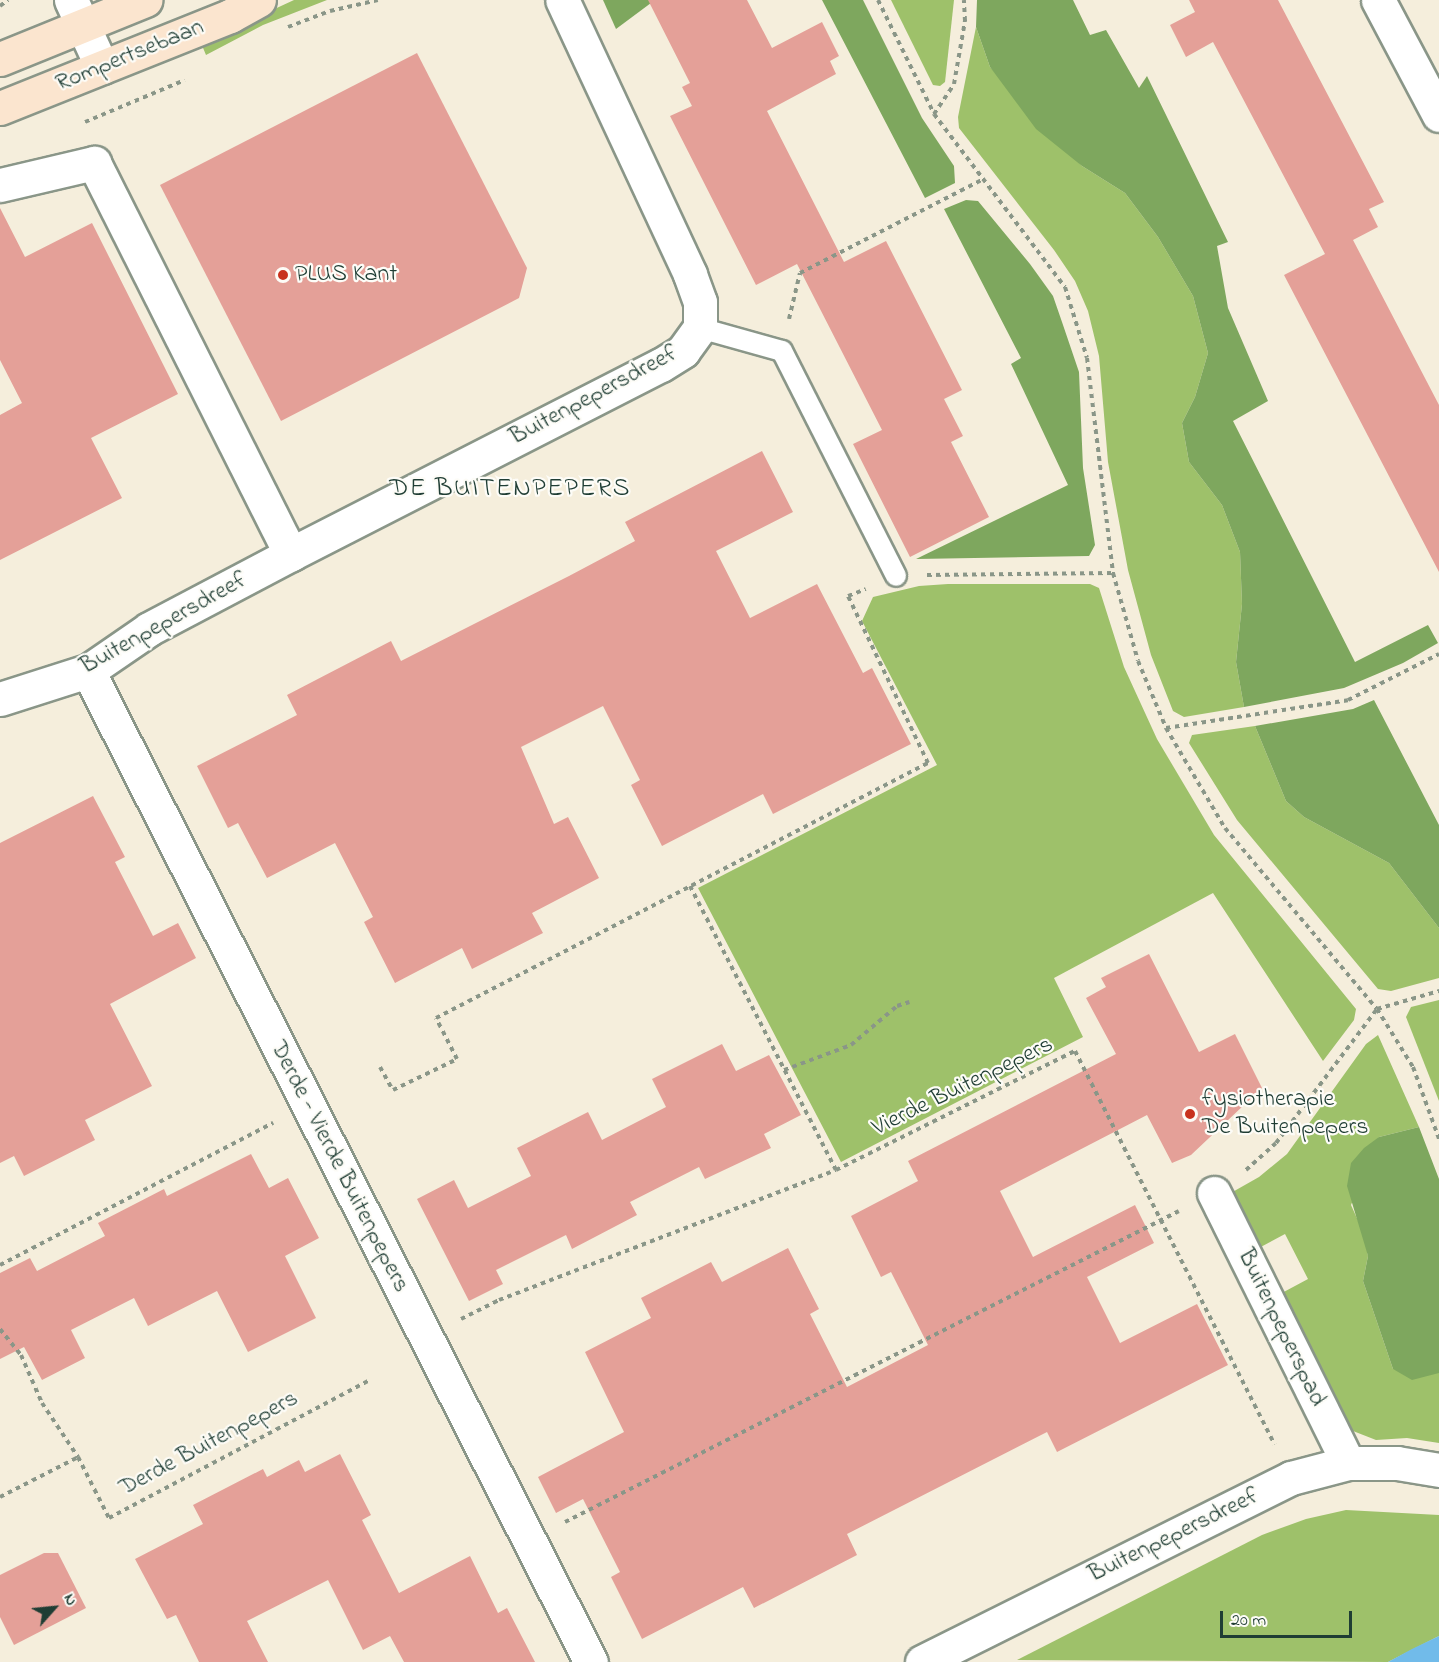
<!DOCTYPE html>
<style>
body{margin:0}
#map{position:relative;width:1439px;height:1662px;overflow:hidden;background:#f5eedc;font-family:"Indie Flower",sans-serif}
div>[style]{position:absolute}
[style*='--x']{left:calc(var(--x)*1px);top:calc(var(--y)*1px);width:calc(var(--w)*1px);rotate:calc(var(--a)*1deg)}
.green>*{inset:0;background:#9ec16a}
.forest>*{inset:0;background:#7ea75e}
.water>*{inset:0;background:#71bbea}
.building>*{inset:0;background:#e4a098}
.path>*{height:4px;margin-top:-2px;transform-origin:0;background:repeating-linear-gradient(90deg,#8a9688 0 4.5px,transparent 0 9px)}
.roads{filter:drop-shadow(2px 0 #8a9688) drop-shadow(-2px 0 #8a9688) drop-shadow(0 2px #8a9688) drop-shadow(0 -2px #8a9688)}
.lane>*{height:20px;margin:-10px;padding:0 10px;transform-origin:10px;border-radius:10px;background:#fff}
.street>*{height:33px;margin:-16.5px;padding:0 16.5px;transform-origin:16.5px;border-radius:16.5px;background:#fff}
.secondary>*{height:33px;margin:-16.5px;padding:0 16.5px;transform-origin:16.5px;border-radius:16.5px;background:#fbe5cf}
.dots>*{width:16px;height:16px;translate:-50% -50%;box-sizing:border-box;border:3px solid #fdfcf7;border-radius:50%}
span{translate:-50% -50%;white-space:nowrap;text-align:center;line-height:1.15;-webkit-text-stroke:4.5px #fdfcf7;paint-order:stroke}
.street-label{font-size:24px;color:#1f3d34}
.poi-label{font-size:24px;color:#1f3d34}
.left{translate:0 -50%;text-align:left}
.neighbourhood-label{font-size:26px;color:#1f3d34;letter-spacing:1.5px}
.north{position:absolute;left:24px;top:1578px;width:60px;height:60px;-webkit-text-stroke:4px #fdfcf7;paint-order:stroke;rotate:63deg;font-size:16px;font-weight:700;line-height:24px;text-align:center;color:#1f3d34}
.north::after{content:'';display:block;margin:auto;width:21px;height:27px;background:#1f3d34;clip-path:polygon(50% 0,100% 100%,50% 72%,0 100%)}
.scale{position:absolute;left:1220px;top:1611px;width:132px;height:27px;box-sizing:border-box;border:3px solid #1f3d34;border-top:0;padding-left:8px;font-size:18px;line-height:21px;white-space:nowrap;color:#1f3d34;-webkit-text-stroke:4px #fdfcf7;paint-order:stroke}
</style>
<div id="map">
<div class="green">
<div style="clip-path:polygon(294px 0,327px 0,263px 25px,206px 55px,201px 43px)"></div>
<div style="clip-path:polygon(891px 0,954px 0,945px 82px,940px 86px,933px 85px)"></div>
<div style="clip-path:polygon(976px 27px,990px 67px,1082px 166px,1125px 193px,1158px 237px,1193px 296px,1208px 353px,1195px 397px,1182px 423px,1189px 462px,1222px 505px,1240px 552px,1242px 604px,1236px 662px,1244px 707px,1184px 717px,1173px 711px,1151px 655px,1128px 570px,1108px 462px,1099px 356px,1088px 311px,1075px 281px,1054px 250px,959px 128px,958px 117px)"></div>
<div style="clip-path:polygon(948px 584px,1090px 584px,1099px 588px,1124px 667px,1157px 739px,1214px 835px,1356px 1009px,1354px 1020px,1323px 1061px,1213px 893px,1054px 978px,1083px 1037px,841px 1162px,698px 888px,937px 765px,862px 621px,873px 597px,919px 586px)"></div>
<div style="clip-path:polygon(1255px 726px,1286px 801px,1304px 817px,1389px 863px,1439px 928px,1439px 978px,1391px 991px,1378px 989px,1237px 820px,1189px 743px,1192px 735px)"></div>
<div style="clip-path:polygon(1439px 1000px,1439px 1101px,1406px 1017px,1411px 1007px)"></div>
<div style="clip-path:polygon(1378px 1035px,1419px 1127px,1379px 1137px,1351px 1205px,1364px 1234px,1368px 1256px,1363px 1281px,1393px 1369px,1439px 1373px,1439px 1443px,1407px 1438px,1376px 1440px,1353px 1431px,1342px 1418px,1280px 1294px,1308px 1279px,1285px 1234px,1257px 1249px,1229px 1194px,1259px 1177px,1287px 1154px,1366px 1044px)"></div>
<div style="clip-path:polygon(1346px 1510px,1439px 1515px,1439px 1636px,1388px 1662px,1017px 1660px,1262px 1535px,1306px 1519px)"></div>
</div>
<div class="forest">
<div style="clip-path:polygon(603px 0,655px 0,616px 29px)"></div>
<div style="clip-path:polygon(822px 0,863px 0,922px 118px,954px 166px,955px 183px,925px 198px)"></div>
<div style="clip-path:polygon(977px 0,1073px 0,1090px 35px,1106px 30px,1139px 88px,1147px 76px,1228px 242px,1217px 246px,1228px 308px,1268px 401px,1233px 421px,1355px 662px,1428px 625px,1438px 643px,1403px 663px,1344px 688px,1244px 707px,1236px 662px,1242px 604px,1240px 552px,1222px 505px,1189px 462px,1182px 423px,1195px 397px,1208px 353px,1193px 296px,1158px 237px,1125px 193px,1082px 166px,1036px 129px,990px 67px,976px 27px)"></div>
<div style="clip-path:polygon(966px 200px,978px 201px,1030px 264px,1053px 296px,1062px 322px,1079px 372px,1083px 468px,1095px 545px,1089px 556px,916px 559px,1068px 485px,1011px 364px,1021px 358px,944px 209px)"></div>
<div style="clip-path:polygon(1374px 700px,1439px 825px,1439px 928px,1389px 863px,1304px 817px,1286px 801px,1255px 726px,1353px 709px)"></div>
<div style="clip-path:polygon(1419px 1127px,1439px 1179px,1439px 1373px,1412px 1380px,1393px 1369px,1363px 1281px,1368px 1256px,1347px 1186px,1351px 1163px,1364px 1148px,1379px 1137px)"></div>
</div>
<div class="water">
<div style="clip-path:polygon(1439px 1636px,1439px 1662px,1388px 1662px,1412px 1649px)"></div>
</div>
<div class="building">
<div style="clip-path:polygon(648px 0,747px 0,772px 48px,822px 22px,839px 56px,830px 61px,836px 74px,767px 111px,844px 262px,886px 241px,962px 390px,944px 399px,963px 436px,951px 442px,989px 517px,910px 557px,853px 444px,882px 430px,797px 264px,756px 285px,670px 116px,692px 106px,682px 87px,690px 83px)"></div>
<div style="clip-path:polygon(1189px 0,1278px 0,1384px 202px,1369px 209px,1378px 227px,1353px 240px,1439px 405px,1439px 572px,1284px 275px,1325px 254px,1213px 42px,1186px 57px,1170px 25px,1195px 12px)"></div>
<div style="clip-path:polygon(417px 53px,527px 268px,519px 298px,281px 421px,160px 185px)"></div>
<div style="clip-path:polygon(0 208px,25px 257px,92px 223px,178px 394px,91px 438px,122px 498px,0 560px,0 415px,22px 403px,0 360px)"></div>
<div style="clip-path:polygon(762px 451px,793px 512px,716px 551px,750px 618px,817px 584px,863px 673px,872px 668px,911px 744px,773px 814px,763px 794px,662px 846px,631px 785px,640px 780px,603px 706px,521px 747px,554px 824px,568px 817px,599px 878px,532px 913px,543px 933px,472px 969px,462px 948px,395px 983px,364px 922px,373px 917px,335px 843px,267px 878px,238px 823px,228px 828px,197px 766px,297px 715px,287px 695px,391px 641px,401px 661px,569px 576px,635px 541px,625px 522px)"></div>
<div style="clip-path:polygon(93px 796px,125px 857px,115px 862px,153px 936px,178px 923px,196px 958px,110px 1004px,152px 1086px,85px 1120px,95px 1140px,24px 1176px,14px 1156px,0 1163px,0 843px)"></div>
<div style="clip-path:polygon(1149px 954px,1199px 1052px,1235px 1034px,1262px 1088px,1191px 1155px,1172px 1163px,1147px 1115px,1000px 1191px,1033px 1257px,1135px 1205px,1154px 1243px,1087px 1277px,1120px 1343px,1197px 1304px,1228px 1365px,1057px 1452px,1047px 1432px,847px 1534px,857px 1555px,754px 1608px,743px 1587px,642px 1639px,611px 1577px,620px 1572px,583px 1499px,556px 1513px,538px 1477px,624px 1432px,585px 1352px,651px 1318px,641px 1298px,711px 1262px,722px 1282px,788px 1248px,819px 1309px,810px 1314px,847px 1387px,928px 1345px,891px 1272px,881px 1277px,851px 1216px,918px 1181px,908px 1161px,1116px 1054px,1086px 998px,1106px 987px,1101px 978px)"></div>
<div style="clip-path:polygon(722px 1044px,736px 1071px,769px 1055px,801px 1115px,764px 1134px,771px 1148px,705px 1179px,699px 1167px,630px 1202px,637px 1215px,572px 1249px,566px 1235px,496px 1270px,503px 1284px,469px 1301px,417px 1199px,454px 1180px,468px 1208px,531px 1176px,517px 1148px,588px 1112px,602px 1140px,666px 1107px,652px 1079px)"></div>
<div style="clip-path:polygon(251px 1154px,269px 1188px,288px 1178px,319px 1238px,285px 1256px,316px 1318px,248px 1352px,217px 1291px,148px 1326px,134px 1298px,71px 1330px,85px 1358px,42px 1380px,24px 1347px,0 1359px,0 1273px,30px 1258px,37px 1271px,105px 1236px,98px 1223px,164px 1189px,167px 1196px)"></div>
<div style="clip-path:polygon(340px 1454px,371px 1515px,362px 1520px,399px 1593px,470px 1556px,498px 1613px,507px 1608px,535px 1662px,404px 1662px,390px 1636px,363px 1650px,328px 1580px,247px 1621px,268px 1662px,199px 1662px,176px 1615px,167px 1619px,135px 1559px,203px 1524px,193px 1505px,263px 1469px,267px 1477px,299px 1460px,305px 1472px)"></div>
<div style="clip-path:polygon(44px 1553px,58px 1553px,86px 1608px,14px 1645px,0 1617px,0 1575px)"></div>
</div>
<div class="path">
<div style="--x:878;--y:0;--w:127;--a:63.8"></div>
<div style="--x:934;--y:114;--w:217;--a:52.9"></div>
<div style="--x:1065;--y:287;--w:74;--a:72.8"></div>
<div style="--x:1087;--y:358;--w:217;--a:83.1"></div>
<div style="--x:1113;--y:573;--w:91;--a:74.1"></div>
<div style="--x:1138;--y:661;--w:73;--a:67.3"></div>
<div style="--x:1166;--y:728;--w:116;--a:59.5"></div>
<div style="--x:1225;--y:828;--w:236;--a:50"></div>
<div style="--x:1377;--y:1009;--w:68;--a:58.2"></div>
<div style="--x:1413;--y:1067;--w:77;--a:70.1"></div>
<div style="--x:0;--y:6;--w:10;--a:-37"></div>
<div style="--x:288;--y:27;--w:45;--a:-20.9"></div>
<div style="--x:330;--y:11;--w:49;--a:-12.9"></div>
<div style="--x:934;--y:114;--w:36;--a:-56"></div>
<div style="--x:954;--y:84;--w:64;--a:-80.1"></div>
<div style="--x:965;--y:21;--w:21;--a:-93"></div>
<div style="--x:85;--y:122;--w:108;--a:-22.8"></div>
<div style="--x:789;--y:319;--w:47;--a:-76.6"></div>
<div style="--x:800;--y:273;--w:204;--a:-27.1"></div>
<div style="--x:927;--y:575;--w:186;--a:-0.6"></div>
<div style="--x:1166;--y:728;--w:184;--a:-8.7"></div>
<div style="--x:1348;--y:700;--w:102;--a:-26.8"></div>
<div style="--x:690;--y:886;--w:319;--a:62.8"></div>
<div style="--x:380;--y:1067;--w:26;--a:61"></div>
<div style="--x:393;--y:1090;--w:71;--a:-25.8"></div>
<div style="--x:457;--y:1059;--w:46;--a:-117.1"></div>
<div style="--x:436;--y:1018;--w:554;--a:-27.4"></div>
<div style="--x:928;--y:763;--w:185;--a:-115.6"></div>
<div style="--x:848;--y:596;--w:19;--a:-21"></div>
<div style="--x:784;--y:1070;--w:72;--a:-20.5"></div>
<div style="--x:851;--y:1045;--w:60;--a:-40.3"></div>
<div style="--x:897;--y:1006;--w:13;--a:-18"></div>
<div style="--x:1246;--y:1170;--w:40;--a:-42"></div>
<div style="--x:1276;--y:1143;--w:168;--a:-53"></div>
<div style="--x:1377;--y:1009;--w:65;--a:-16.2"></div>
<div style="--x:0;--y:1265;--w:308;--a:-27.5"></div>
<div style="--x:461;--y:1319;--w:42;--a:-26.6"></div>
<div style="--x:499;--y:1300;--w:361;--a:-21.1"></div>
<div style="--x:836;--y:1170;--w:267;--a:-26.5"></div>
<div style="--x:1075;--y:1051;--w:441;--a:63.1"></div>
<div style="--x:0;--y:1329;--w:33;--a:51"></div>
<div style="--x:21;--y:1355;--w:52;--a:66.4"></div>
<div style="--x:42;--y:1403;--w:65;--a:56.3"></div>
<div style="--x:0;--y:1497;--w:88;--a:-27.1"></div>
<div style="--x:78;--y:1457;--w:68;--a:63.1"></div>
<div style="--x:109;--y:1518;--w:293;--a:-27.9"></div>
<div style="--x:565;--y:1522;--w:688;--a:-26.86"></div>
</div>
<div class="roads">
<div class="lane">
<div style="--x:700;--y:328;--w:85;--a:15.7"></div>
<div style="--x:782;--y:351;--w:252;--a:63.1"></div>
</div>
<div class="street">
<div style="--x:71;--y:0;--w:74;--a:65.2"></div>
<div style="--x:1378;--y:0;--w:130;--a:62.1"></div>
<div style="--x:0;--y:185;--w:97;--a:-13.2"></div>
<div style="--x:94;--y:163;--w:438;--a:63.3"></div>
<div style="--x:291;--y:554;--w:415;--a:-27.1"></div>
<div style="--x:661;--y:365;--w:26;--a:-32"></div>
<div style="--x:683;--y:351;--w:29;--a:-54"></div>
<div style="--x:700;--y:328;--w:26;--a:-90"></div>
<div style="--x:700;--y:302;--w:30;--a:-110"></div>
<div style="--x:690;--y:274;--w:302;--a:-115"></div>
<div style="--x:88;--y:671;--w:1111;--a:63.09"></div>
<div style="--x:0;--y:699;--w:92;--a:-17.7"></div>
<div style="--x:88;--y:671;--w:74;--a:-34.5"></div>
<div style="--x:149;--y:629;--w:161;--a:-27.8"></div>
<div style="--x:1214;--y:1193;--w:301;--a:63.6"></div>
<div style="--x:922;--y:1662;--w:412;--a:-26.5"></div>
<div style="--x:1291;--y:1478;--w:59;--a:-14.7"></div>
<div style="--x:1348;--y:1463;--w:49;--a:0"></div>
<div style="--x:1397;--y:1463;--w:43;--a:9.5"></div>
</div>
<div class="secondary">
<div style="--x:0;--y:59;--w:157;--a:-22.1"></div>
<div style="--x:0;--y:108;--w:248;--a:-21.8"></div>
<div style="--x:230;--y:16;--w:33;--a:-29"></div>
</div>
</div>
<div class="dots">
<div style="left:283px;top:275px;background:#c8321e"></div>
<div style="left:1190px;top:1114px;background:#c8321e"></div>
</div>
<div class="street-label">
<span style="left:130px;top:56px;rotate:-22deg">Rompertsebaan</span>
<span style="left:594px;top:396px;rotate:-28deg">Buitenpepersdreef</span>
<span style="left:164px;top:624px;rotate:-29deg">Buitenpepersdreef</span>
<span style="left:963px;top:1087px;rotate:-26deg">Vierde Buitenpepers</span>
<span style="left:339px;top:1167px;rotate:63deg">Derde - Vierde Buitenpepers</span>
<span style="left:1281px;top:1328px;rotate:64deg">Buitenpeperspad</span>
<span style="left:209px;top:1444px;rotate:-28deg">Derde Buitenpepers</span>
<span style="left:1174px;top:1536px;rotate:-26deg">Buitenpepersdreef</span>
</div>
<div class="poi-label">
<span class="left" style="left:295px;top:275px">PLUS Kant</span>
<span class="left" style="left:1202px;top:1114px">fysiotherapie<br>De Buitenpepers</span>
</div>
<div class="neighbourhood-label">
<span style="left:510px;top:490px">DE BUITENPEPERS</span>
</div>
<div class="north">N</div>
<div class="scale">20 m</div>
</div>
